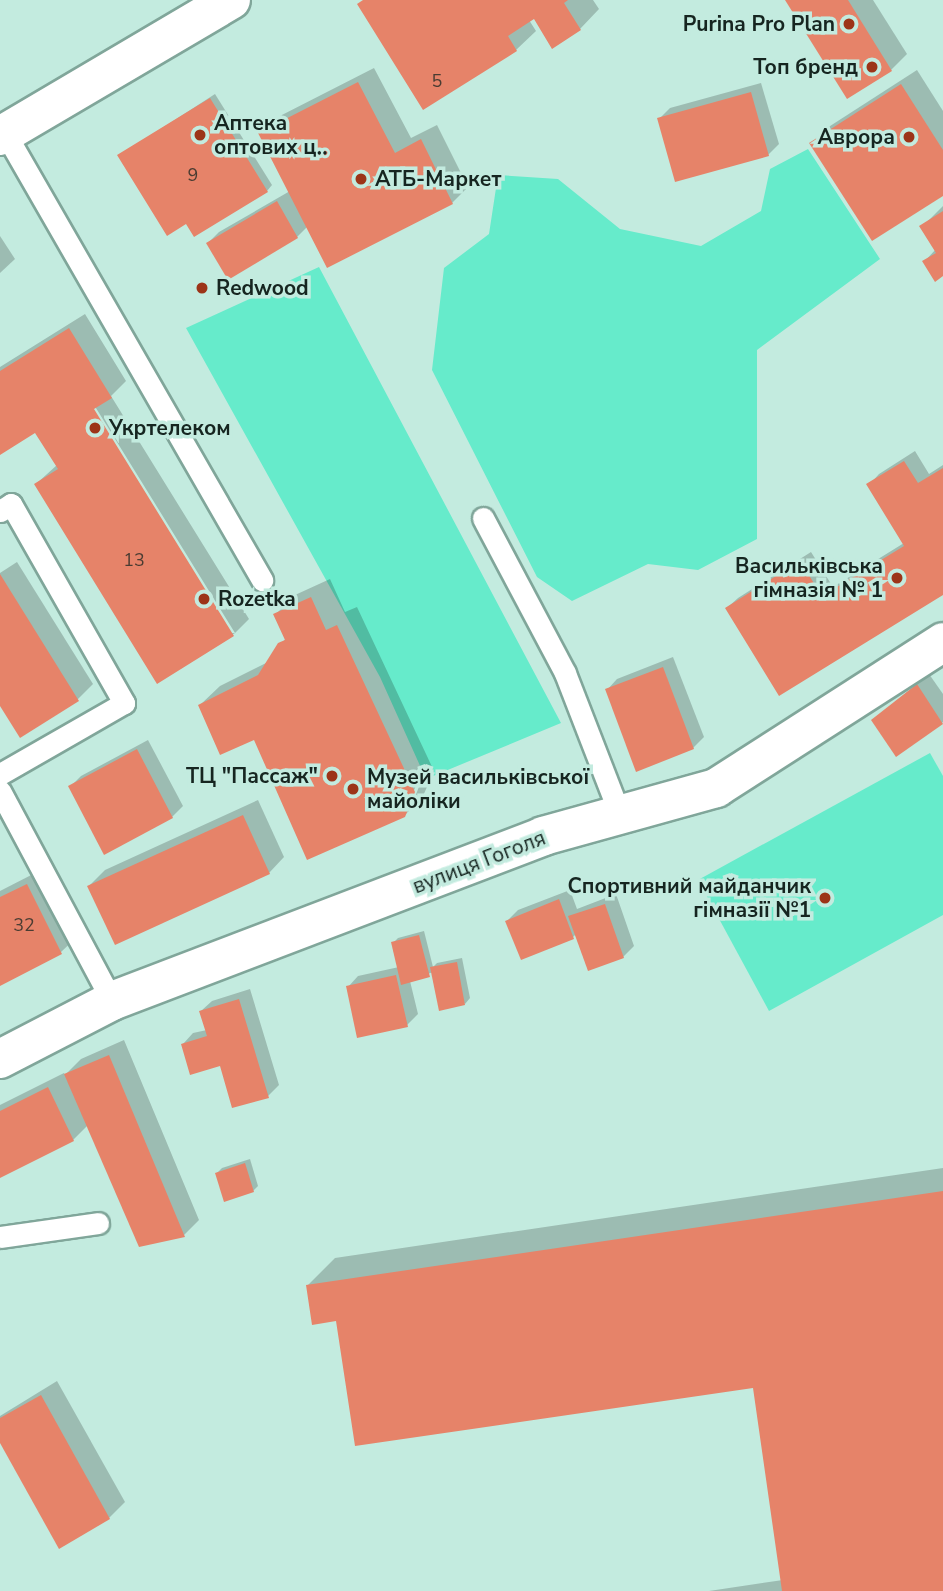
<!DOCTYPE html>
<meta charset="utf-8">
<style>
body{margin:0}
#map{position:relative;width:943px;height:1591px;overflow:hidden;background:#c3ebdf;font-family:"Nunito Sans",sans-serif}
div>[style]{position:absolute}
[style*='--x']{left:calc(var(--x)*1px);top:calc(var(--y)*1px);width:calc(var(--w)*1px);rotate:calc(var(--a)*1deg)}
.green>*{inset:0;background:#66ebcb}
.shadow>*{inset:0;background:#0003}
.building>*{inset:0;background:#e68369}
.roads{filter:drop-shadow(2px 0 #80a69a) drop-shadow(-2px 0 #80a69a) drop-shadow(0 2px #80a69a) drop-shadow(0 -2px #80a69a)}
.service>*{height:21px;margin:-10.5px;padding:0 10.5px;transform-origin:10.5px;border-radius:10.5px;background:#fff}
.minor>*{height:38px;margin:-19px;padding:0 19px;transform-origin:19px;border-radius:19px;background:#fff}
.secondary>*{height:38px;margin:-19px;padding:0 19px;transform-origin:19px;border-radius:19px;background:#fff}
.dots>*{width:19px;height:19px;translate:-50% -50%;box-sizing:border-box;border:4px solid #c3ebdf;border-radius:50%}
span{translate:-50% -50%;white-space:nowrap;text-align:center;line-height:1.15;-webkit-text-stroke:7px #c3ebdf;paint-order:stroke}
.number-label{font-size:18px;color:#4a3c32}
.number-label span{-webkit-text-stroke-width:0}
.poi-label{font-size:21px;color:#162520;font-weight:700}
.right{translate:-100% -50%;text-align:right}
.left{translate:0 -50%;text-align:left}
.street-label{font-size:21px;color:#162520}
</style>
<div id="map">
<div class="green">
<div style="clip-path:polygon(808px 149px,880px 259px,757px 350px,757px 539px,698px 570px,648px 564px,572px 601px,537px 577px,432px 370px,444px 268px,489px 234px,498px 175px,558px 179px,620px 229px,701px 246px,761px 211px,770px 169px)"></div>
<div style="clip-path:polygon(319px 267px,561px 723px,426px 779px,380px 677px,186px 328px)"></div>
<div style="clip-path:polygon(930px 753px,943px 776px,943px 915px,769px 1011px,698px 880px)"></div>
</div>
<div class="shadow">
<div style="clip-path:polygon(364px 0,593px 0,599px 9px,580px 29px,534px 17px,529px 20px,536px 31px,516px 50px)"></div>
<div style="clip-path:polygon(787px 0,873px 0,907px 54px,891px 70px)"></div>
<div style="clip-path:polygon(374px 68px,411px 138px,437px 125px,468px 187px,452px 203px,308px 226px,297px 237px,208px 243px,219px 232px,290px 191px,260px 134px,276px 118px)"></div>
<div style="clip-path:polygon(917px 70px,943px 111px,943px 194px,812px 143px,827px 128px)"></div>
<div style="clip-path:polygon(761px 83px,779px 144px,768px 155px,659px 119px,670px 108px)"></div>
<div style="clip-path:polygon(215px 94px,272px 185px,267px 191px,187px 222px,119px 156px)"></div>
<div style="clip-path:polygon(943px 206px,943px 274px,924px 262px,936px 249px,922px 227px)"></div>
<div style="clip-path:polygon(0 236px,15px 259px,0 273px)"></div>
<div style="clip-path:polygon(85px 314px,126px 381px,111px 396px,249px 619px,235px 633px,91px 400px,88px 402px,231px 633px,235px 633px,158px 682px,36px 484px,57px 465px,35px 431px,0 453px,0 367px)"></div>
<div style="clip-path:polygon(915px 451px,929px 474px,943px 465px,943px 592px,727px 608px,738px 598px,811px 552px,833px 587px,904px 543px,869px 485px,879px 474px)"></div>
<div style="clip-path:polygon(17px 562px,93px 684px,78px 699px,0 703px,0 573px)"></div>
<div style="clip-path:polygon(evenodd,330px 579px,345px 612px,357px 607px,434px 771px,423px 796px,404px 816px,200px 705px,220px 686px,268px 662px,286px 638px,275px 615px,295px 595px,330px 579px,417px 783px,420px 784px,412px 805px,408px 805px,417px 783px)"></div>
<div style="clip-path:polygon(673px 657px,704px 737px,693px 748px,607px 690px,617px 679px)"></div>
<div style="clip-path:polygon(929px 674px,943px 694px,943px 722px,897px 755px,873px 720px)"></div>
<div style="clip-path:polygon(148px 740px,183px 806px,172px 817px,70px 787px,81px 776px)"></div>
<div style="clip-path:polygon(258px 800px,284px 857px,269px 873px,89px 886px,105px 870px)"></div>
<div style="clip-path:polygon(43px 869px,77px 937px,61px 952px,0 983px,0 891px)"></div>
<div style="clip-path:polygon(570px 890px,577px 909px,616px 894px,634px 946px,623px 957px,576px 934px,573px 937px,507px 921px,518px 910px)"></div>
<div style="clip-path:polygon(424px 931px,433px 967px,437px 963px,462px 958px,470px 998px,465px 1004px,433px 972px,410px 981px,418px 1014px,407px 1025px,348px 987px,358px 976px,399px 967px,393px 943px,398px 938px)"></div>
<div style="clip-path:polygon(250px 989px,279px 1085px,268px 1096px,222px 1064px,183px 1044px,193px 1033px,207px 1030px,201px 1011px,212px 1001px)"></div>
<div style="clip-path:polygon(124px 1040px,199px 1220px,184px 1235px,88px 1125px,73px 1140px,0 1177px,0 1105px,64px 1073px,65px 1075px,81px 1059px)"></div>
<div style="clip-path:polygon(250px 1159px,258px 1186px,253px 1191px,217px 1173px,222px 1168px)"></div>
<div style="clip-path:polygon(943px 1168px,943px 1591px,709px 1591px,783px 1580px,755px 1386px,338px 1319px,308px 1285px,335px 1258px)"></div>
<div style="clip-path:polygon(57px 1381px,125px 1502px,109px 1518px,0 1439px,0 1416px)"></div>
</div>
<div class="building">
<div style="clip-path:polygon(363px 0,568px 0,564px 3px,581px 30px,552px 49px,534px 19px,508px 36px,517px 51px,423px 110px,357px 4px)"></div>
<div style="clip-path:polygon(785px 0,848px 0,892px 71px,847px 99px)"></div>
<div style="clip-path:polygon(358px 82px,395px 153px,421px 139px,453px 204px,327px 268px,258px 133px)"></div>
<div style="clip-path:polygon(901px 84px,943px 150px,943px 196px,872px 241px,809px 143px)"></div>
<div style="clip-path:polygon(751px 92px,769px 156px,675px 182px,657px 118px)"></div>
<div style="clip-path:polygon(210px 98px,268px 192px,194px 237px,186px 224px,167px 236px,117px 155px)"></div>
<div style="clip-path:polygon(277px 201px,298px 238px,228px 280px,206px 243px)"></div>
<div style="clip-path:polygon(943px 211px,943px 276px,935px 282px,922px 261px,936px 253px,919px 226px)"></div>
<div style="clip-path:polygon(69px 328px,112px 398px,94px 409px,234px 636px,157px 684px,34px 484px,58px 469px,35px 433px,0 455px,0 371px)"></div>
<div style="clip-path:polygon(904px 461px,918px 483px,943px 468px,943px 595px,779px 696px,725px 608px,800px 561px,822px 596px,904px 546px,866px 484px)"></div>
<div style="clip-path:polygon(0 574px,79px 701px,20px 738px,0 706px)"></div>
<div style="clip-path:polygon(311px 597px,326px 630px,337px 625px,415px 792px,405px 817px,307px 860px,254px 740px,220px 755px,198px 705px,258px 675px,278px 643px,285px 640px,273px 614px)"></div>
<div style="clip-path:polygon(663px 667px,694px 749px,636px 772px,605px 689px)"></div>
<div style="clip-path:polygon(917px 684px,943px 724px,896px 757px,871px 720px)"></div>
<div style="clip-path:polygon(137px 749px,173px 818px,104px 855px,68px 786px)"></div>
<div style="clip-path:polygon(243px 815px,270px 874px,115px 945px,87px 886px)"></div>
<div style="clip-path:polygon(27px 884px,62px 954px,0 986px,0 897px)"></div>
<div style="clip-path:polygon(559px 899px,574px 939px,521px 960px,505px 921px)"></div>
<div style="clip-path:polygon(605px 904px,624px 958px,588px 971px,568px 916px)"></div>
<div style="clip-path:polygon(419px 935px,430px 977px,401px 985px,391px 942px)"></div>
<div style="clip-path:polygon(457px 962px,465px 1005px,439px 1011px,430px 967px)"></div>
<div style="clip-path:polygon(396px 975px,408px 1027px,357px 1038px,346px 986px)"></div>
<div style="clip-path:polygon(239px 999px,269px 1098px,232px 1108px,220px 1066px,190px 1075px,181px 1044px,207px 1036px,199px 1011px)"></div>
<div style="clip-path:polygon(109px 1055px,185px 1237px,139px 1247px,64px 1074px)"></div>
<div style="clip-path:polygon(48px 1087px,74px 1141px,0 1178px,0 1111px)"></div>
<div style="clip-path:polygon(245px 1163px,254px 1192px,224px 1202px,215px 1173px)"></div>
<div style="clip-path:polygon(943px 1191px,943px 1591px,782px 1591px,753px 1388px,355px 1446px,336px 1321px,312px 1325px,306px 1285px)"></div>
<div style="clip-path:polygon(41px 1395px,110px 1519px,59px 1549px,0 1443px,0 1418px)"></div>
</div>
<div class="roads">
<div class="service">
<div style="--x:5;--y:133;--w:516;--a:60.1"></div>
<div style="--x:0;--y:511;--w:13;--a:-32"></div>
<div style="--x:11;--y:504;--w:229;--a:60.4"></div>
<div style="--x:124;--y:703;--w:143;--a:150.2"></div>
<div style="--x:483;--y:518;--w:175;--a:62.1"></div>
<div style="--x:565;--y:673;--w:152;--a:68.8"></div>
<div style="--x:0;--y:791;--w:238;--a:61.9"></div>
<div style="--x:0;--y:1237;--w:99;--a:-8.1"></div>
</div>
<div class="minor">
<div style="--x:0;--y:1059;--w:126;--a:-27.4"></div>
<div style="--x:112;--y:1001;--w:462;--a:-20.9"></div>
<div style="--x:543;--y:836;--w:180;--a:-15.5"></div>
<div style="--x:716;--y:788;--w:270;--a:-32.7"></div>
</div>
<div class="secondary">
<div style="--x:0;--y:136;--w:268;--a:-30.5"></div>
</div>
</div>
<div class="dots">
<div style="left:849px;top:24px;background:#9c3418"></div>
<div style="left:872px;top:67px;background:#9c3418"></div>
<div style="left:200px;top:135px;background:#9c3418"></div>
<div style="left:909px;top:137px;background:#9c3418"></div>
<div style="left:361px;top:179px;background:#9c3418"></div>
<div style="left:202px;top:288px;background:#9c3418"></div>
<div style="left:95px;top:428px;background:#9c3418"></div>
<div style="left:897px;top:578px;background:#9c3418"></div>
<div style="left:204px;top:599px;background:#9c3418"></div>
<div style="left:332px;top:776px;background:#9c3418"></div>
<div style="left:353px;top:789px;background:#9c3418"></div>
<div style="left:825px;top:898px;background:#9c3418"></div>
</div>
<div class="number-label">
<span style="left:437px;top:81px">5</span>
<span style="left:193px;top:175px">9</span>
<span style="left:134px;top:560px">13</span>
<span style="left:24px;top:925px">32</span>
</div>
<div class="poi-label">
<span class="right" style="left:835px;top:24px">Purina Pro Plan</span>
<span class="right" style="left:858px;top:67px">Топ бренд</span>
<span class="left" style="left:214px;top:135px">Аптека<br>оптових ц‥</span>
<span class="right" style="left:895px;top:137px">Аврора</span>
<span class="left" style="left:375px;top:179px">АТБ-Маркет</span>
<span class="left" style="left:216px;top:288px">Redwood</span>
<span class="left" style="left:109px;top:428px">Укртелеком</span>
<span class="right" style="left:883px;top:578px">Васильківська<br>гімназія № 1</span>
<span class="left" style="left:218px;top:599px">Rozetka</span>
<span class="right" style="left:318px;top:776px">ТЦ "Пассаж"</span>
<span class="left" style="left:367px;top:789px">Музей васильківської<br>майоліки</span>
<span class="right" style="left:811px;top:898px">Спортивний майданчик<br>гімназії №1</span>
</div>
<div class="street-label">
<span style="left:479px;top:862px;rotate:-21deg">вулиця Гоголя</span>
</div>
</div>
